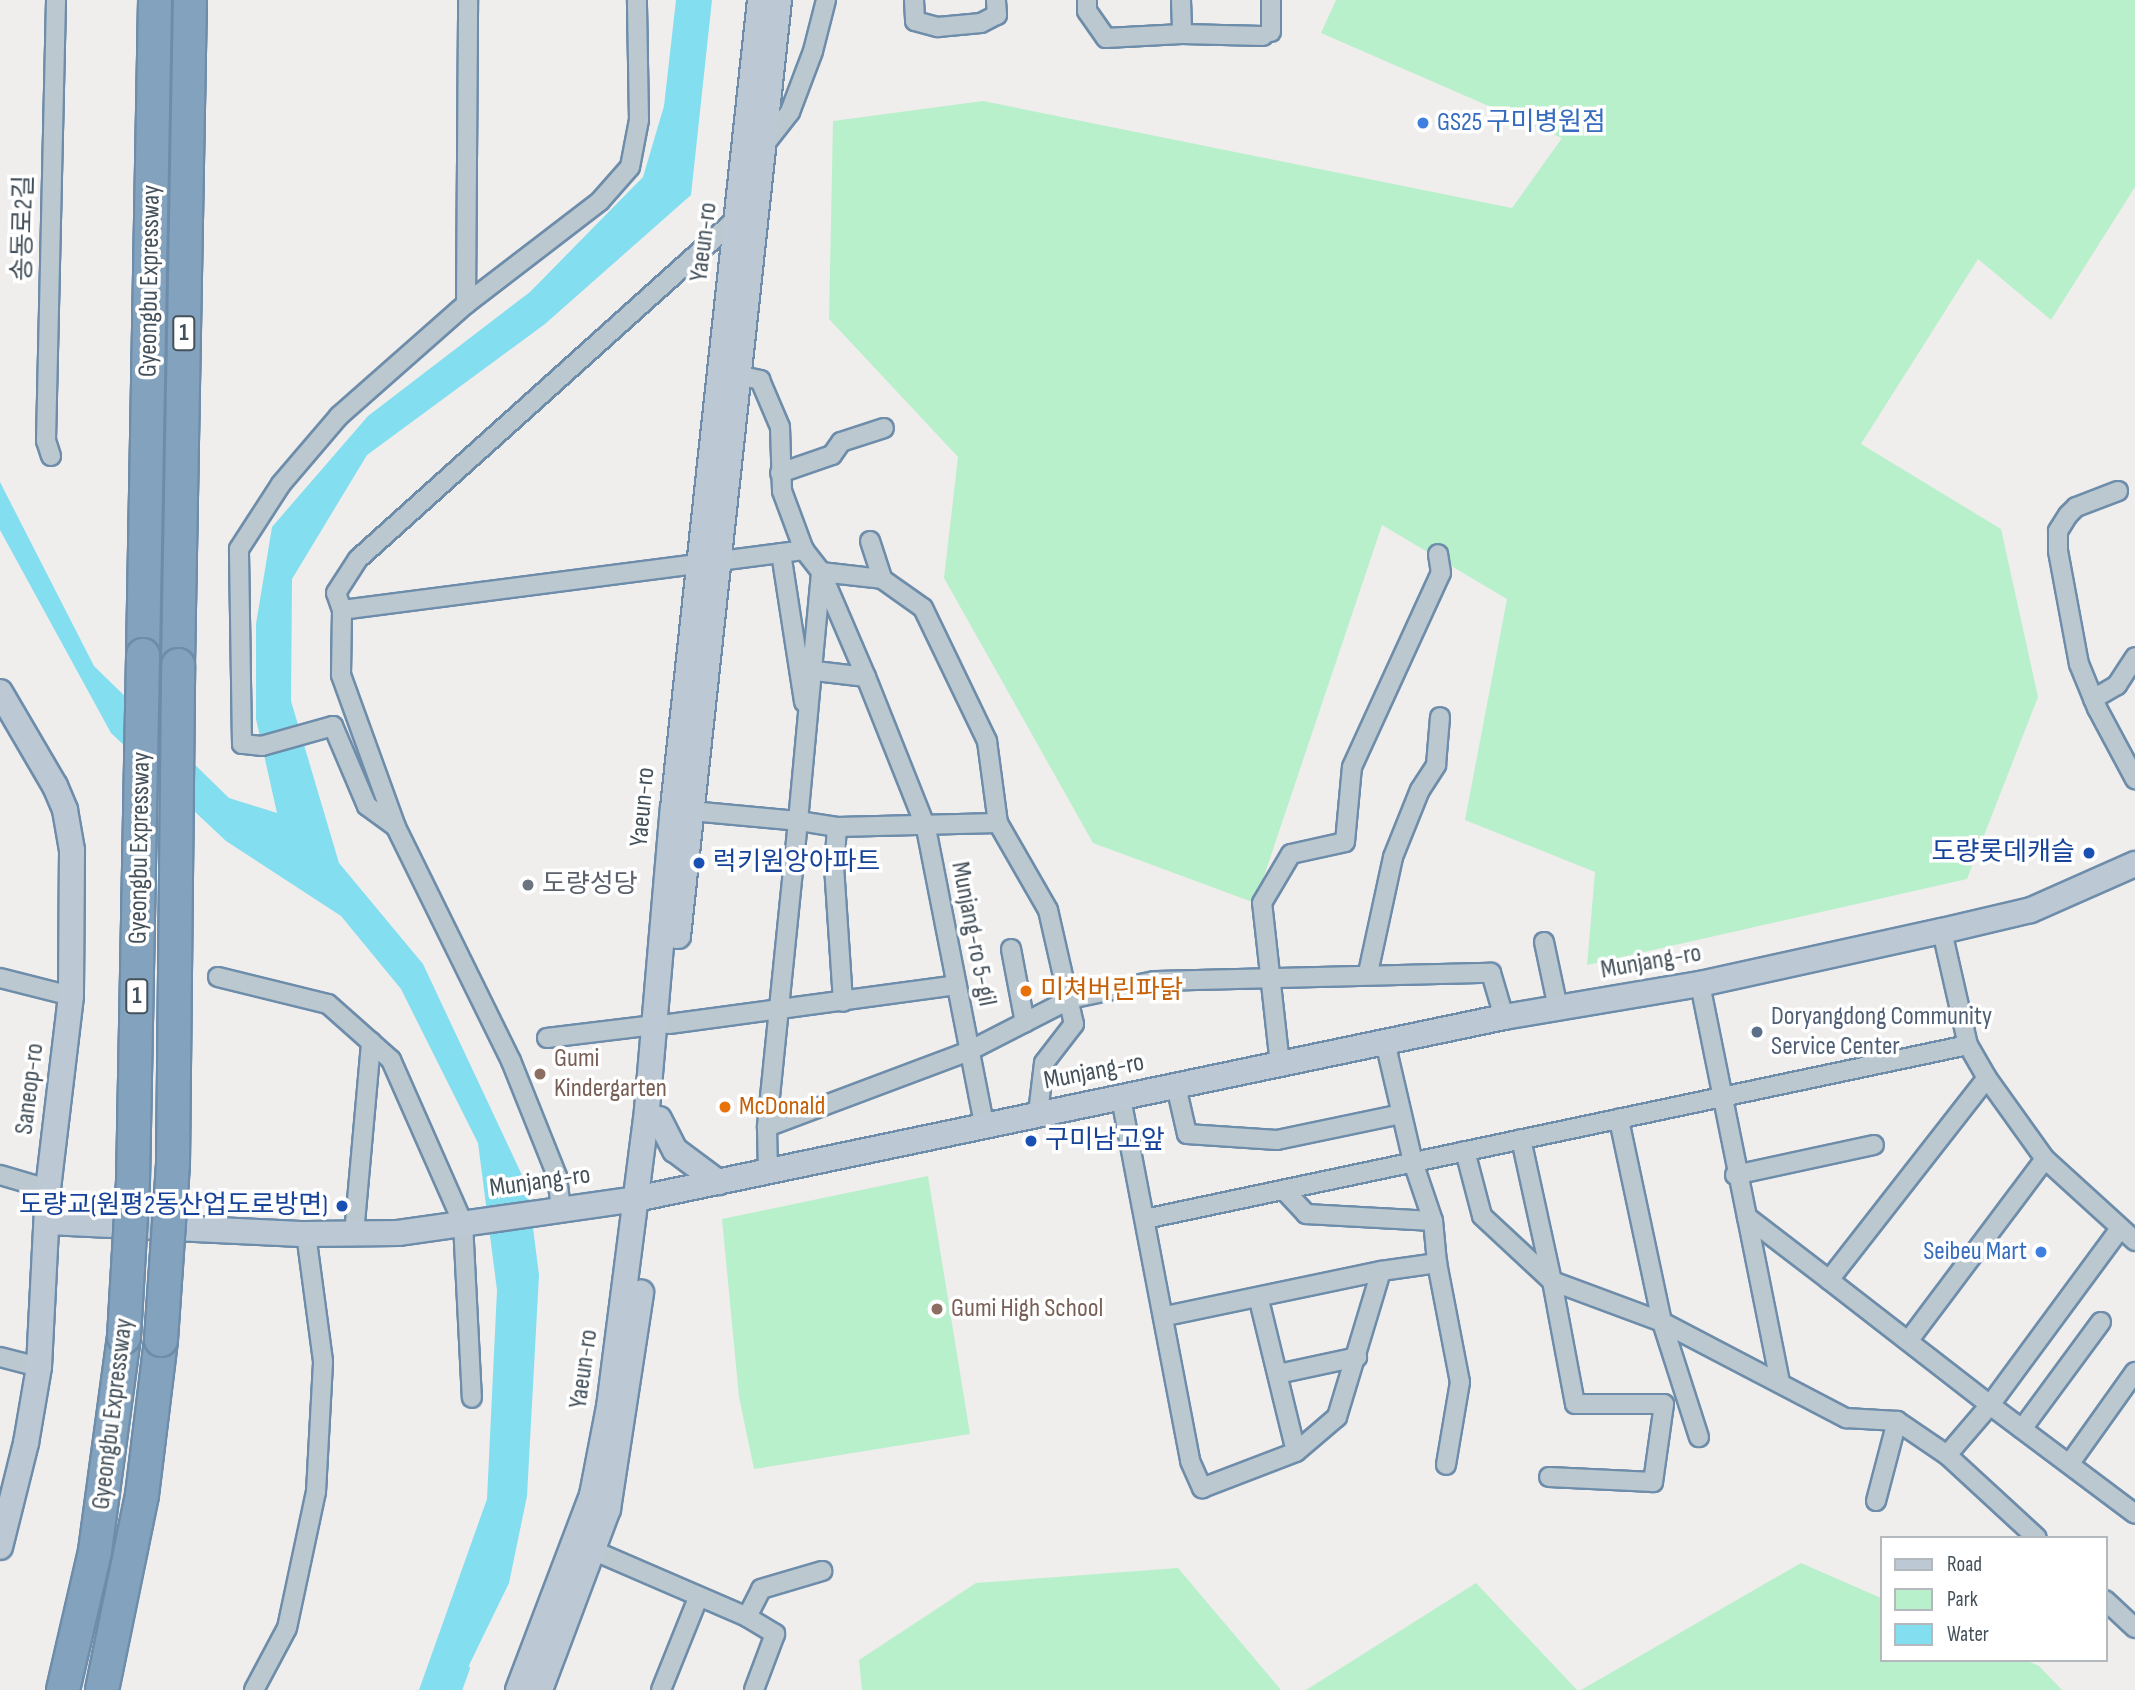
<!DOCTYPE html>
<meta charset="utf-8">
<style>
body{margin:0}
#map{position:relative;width:2135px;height:1690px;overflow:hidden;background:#f0eded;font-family:"Sofia Sans Condensed","Noto Sans KR",sans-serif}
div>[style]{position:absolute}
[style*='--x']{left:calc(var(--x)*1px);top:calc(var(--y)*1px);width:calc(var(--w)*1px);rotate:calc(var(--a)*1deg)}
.green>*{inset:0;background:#b8f0cb}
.water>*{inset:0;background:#83deef}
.stream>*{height:4.5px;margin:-2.25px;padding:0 2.25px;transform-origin:2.25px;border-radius:2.25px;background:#83deef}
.roads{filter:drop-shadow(2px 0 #6d8daa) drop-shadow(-2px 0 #6d8daa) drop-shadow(0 2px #6d8daa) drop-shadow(0 -2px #6d8daa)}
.street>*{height:18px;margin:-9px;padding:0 9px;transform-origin:9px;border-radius:9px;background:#bcc8d0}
.secondary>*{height:24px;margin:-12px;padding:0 12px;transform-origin:12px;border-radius:12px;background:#bcc9d5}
.highway>*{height:32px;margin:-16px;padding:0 16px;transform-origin:16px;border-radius:16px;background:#82a2be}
.bridges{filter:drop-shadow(2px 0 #6d8daa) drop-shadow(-2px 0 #6d8daa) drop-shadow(0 2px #6d8daa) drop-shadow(0 -2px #6d8daa)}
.highway-bridge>*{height:32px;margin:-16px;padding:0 16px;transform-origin:16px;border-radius:16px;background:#82a2be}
.dots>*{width:19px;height:19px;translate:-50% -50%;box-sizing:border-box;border:4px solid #fff;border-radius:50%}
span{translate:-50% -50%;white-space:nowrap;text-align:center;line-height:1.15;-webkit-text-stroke:7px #fff;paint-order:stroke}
.shield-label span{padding:2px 5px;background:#fff;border:2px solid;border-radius:5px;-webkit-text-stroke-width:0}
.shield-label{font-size:24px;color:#44515b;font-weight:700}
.shop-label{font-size:26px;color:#366cbe}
.left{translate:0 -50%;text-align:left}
.right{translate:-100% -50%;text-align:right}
.street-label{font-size:26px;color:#44515b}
.transit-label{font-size:26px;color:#164399}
.worship-label{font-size:26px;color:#5b616d}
.food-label{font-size:26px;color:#c56008}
.service-label{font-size:26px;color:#4e5e75}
.education-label{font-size:26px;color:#785e54}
.legend{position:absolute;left:1880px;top:1536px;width:228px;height:126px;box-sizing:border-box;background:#fff;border:2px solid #b4b9bd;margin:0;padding:9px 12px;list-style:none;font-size:21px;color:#44515b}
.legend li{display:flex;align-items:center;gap:14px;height:35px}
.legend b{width:35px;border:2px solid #b4b9bd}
</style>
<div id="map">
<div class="green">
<div style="clip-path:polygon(1336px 0,2135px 0,2135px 187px,2051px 320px,1978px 259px,1861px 444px,2001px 529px,2038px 697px,1967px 879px,1587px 965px,1595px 872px,1465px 820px,1507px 599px,1382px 525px,1255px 903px,1093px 843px,944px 578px,958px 457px,829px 319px,833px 121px,983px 101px,1512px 208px,1562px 138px,1321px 33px)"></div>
<div style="clip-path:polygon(928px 1176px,970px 1434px,754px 1469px,739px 1397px,722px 1219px)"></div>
<div style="clip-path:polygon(1801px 1563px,1881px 1598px,1881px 1660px,2025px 1660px,2039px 1666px,2062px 1690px,1581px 1690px)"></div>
<div style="clip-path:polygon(1178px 1568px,1281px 1690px,862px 1690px,859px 1660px,976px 1583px)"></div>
<div style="clip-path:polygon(1476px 1583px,1577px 1690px,1306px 1690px)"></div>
</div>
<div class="water">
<div style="clip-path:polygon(676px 0,712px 0,691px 195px,545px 324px,367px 455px,292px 579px,291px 701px,339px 863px,423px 964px,528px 1188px,539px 1275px,527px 1496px,509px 1583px,457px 1690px,419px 1690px,487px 1499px,497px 1290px,478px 1143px,401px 989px,341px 916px,226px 841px,111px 733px,0 530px,0 482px,94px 666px,229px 798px,277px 813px,256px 719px,256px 624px,272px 527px,368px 416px,530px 292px,643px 177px,664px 106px)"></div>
</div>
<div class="stream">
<div style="--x:459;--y:1690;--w:23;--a:-70"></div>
</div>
<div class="roads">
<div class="street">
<div style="--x:914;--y:0;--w:21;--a:87"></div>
<div style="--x:915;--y:21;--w:24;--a:15"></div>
<div style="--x:938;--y:27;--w:43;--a:-5.3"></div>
<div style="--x:981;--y:23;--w:18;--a:-27"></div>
<div style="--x:997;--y:15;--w:15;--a:-94"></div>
<div style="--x:1087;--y:0;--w:11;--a:90"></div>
<div style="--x:1087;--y:11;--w:33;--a:55"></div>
<div style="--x:1106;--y:38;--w:76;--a:-3"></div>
<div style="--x:1181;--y:0;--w:34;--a:88"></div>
<div style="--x:1182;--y:34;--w:81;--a:1.4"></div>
<div style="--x:1271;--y:32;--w:32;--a:-90"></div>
<div style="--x:765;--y:144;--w:41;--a:-52"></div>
<div style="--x:790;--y:112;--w:65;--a:-69.3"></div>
<div style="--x:813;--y:51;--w:53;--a:-75.7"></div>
<div style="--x:466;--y:304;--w:304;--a:-89.6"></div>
<div style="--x:737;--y:375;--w:24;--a:12"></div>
<div style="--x:760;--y:380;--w:51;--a:66.9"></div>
<div style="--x:780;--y:427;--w:64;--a:88.2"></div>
<div style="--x:782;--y:491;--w:63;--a:69.6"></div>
<div style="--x:804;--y:550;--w:28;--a:52"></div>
<div style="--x:821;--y:572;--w:114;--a:66.8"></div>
<div style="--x:866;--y:677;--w:51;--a:-173.3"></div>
<div style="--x:51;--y:456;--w:16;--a:-108"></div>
<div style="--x:46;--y:441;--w:441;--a:-88.7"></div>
<div style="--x:780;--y:473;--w:55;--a:-19.1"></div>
<div style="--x:832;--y:455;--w:16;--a:-55"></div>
<div style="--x:841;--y:442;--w:45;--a:-18"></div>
<div style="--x:2118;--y:491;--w:45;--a:159.1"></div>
<div style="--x:2076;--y:507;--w:11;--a:135"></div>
<div style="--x:2068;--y:515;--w:19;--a:122"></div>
<div style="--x:2058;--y:531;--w:20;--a:90"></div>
<div style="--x:2058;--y:551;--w:115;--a:79.5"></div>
<div style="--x:2079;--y:664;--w:48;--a:67.8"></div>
<div style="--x:2097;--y:708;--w:81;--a:61.8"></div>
<div style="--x:870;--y:541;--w:40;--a:72"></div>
<div style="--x:781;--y:553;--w:151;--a:81.2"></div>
<div style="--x:342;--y:610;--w:466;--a:-7.4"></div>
<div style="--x:866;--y:677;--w:162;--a:68.3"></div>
<div style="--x:926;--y:828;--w:303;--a:78.9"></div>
<div style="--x:2093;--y:699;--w:28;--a:-30"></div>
<div style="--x:2117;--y:685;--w:33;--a:-57"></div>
<div style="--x:691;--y:811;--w:107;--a:5.3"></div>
<div style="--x:798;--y:821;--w:308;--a:95.8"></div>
<div style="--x:998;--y:823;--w:161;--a:178.6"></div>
<div style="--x:837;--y:827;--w:39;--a:-171"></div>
<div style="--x:798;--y:821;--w:250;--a:-84.7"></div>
<div style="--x:821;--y:572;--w:61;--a:6.5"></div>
<div style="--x:882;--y:579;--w:50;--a:35.3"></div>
<div style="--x:923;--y:608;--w:148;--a:64.3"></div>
<div style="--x:987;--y:741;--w:83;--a:82.4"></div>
<div style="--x:998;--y:823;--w:100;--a:60.1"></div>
<div style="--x:1048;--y:910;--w:117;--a:77.2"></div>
<div style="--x:1074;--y:1024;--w:49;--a:127.6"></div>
<div style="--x:1044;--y:1063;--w:50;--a:96.8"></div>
<div style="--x:396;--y:827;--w:36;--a:-144"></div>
<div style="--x:367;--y:806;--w:87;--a:-113"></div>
<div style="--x:333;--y:726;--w:74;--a:164.3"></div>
<div style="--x:262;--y:746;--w:20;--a:-174"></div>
<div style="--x:242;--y:744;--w:195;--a:-90.9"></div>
<div style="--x:239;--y:549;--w:77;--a:-57.1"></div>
<div style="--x:281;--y:484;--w:89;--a:-49.5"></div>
<div style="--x:339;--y:416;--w:169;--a:-41.4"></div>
<div style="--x:466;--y:304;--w:169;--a:-37.5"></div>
<div style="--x:600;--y:201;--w:45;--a:-48.6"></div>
<div style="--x:630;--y:167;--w:48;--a:-79.2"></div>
<div style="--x:639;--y:120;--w:120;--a:-91"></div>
<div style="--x:837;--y:827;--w:39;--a:94"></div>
<div style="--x:834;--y:866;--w:136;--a:86.2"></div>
<div style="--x:1942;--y:931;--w:117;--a:77.2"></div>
<div style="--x:1968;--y:1045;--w:38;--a:60"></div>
<div style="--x:1987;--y:1078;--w:100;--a:54.4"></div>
<div style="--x:2045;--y:1159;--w:122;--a:42.3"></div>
<div style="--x:1544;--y:942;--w:67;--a:78"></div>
<div style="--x:1011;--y:949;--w:75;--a:79.3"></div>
<div style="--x:1368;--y:973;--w:119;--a:-77.8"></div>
<div style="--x:1393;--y:857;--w:72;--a:-68.1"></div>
<div style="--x:1420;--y:790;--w:30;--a:-57"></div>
<div style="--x:1436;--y:765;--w:48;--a:-85.2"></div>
<div style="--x:218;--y:977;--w:113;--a:13.8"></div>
<div style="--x:328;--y:1004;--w:84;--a:41.6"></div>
<div style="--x:391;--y:1060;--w:178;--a:66.2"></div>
<div style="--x:463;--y:1223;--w:175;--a:87.1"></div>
<div style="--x:0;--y:978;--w:73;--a:14.2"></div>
<div style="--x:1700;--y:984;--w:238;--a:78.6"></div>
<div style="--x:1747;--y:1217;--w:103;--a:37.5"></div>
<div style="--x:1829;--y:1280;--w:256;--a:-52"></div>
<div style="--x:669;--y:1024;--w:290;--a:-7.7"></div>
<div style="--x:547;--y:1038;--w:108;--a:-6.9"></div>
<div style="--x:1280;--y:1065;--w:163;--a:-96.3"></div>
<div style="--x:1262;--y:903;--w:57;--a:-59.4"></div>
<div style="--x:1291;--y:854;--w:55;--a:-12.5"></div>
<div style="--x:1345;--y:842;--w:75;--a:-84.7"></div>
<div style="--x:1352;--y:767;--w:213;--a:-65.4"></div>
<div style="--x:1441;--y:573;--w:19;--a:-99"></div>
<div style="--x:1176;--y:1086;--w:49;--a:77.1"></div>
<div style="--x:1187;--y:1134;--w:90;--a:3.8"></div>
<div style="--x:1277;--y:1140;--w:127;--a:-11.8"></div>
<div style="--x:1121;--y:1098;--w:369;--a:79.2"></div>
<div style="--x:1190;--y:1461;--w:30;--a:66"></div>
<div style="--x:1202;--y:1488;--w:101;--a:-21"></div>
<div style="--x:1296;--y:1452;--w:54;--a:-40.5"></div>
<div style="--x:1337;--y:1417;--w:152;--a:-73.2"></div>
<div style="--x:1381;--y:1271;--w:220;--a:168.2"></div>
<div style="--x:1521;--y:1139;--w:145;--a:77.7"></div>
<div style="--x:1552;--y:1281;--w:117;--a:20.4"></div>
<div style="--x:1662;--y:1322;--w:208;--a:-102"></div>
<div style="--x:1465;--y:1151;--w:67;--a:75.3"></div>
<div style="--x:1482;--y:1216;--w:96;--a:42.9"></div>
<div style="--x:1552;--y:1281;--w:125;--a:79.4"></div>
<div style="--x:1575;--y:1404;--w:89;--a:0"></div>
<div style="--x:1664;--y:1404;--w:79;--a:98"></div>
<div style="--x:1653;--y:1482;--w:104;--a:-177.2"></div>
<div style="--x:768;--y:1172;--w:45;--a:-91.3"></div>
<div style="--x:767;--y:1127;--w:216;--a:-20.6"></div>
<div style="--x:969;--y:1051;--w:114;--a:-27.2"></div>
<div style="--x:1070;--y:999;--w:87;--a:-12"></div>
<div style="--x:1155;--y:981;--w:336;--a:-1.4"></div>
<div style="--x:1491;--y:973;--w:46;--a:73.5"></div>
<div style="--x:0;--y:1175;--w:50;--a:16.3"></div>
<div style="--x:1735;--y:1175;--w:142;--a:-12.2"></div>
<div style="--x:1284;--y:1190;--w:33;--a:47"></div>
<div style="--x:1306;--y:1214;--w:127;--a:3.2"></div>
<div style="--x:561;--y:1209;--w:33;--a:-97"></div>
<div style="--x:557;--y:1176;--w:124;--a:-111.8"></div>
<div style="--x:511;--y:1061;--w:261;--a:-116.2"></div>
<div style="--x:396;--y:827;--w:162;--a:-109.9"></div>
<div style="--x:341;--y:675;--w:65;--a:-89.1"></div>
<div style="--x:342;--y:610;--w:18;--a:-109"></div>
<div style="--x:336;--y:593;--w:40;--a:-57.1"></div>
<div style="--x:358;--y:559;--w:508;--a:-41.97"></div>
<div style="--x:1747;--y:1217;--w:168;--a:78.7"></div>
<div style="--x:1145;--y:1219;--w:841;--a:-11.94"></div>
<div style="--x:354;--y:1234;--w:193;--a:-84.9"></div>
<div style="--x:1437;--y:1263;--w:121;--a:79.1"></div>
<div style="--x:1460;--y:1382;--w:84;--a:99.6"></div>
<div style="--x:1381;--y:1271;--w:57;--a:-8.1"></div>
<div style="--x:1437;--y:1263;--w:42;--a:-95.4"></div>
<div style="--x:1433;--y:1221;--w:62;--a:-108.7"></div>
<div style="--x:1413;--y:1162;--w:123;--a:-103.1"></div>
<div style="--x:1829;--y:1280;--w:204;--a:37.8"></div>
<div style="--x:1990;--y:1405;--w:217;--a:-53.6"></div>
<div style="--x:1259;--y:1300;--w:156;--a:76.3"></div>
<div style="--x:1662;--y:1322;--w:208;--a:27.6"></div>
<div style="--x:1846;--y:1418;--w:51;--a:3.4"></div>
<div style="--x:1897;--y:1421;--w:60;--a:34.2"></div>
<div style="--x:1947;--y:1455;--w:122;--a:42.7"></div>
<div style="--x:1662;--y:1322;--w:121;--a:72.2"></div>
<div style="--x:1909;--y:1340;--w:226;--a:-53.1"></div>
<div style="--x:0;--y:1357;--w:40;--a:14.4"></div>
<div style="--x:1278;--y:1374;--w:81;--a:-12.1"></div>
<div style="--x:2022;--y:1429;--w:133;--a:-53.6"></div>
<div style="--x:1947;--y:1455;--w:66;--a:-49.3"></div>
<div style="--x:1990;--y:1405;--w:181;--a:36.9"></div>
<div style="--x:2070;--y:1463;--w:112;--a:-54.5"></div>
<div style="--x:1876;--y:1501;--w:83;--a:-75.3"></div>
<div style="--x:583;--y:1546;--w:179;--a:23.4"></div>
<div style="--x:747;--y:1617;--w:33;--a:31"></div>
<div style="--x:775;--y:1634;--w:60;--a:110.6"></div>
<div style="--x:2105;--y:1600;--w:41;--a:43"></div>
<div style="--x:747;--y:1617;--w:31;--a:-63"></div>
<div style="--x:761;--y:1589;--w:64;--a:-16.4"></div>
<div style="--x:254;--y:1690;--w:70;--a:-62"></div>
<div style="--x:287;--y:1628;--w:139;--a:-78"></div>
<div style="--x:316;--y:1492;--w:131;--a:-86.9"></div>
<div style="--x:323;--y:1361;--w:128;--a:-97.6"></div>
<div style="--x:661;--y:1690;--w:99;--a:-68.1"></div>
</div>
<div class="secondary">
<div style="--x:0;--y:692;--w:109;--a:59.7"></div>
<div style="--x:55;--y:786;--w:26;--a:67"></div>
<div style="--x:65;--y:810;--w:41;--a:80.1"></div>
<div style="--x:72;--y:850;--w:146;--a:90.4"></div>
<div style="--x:71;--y:996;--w:194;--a:96.8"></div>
<div style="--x:48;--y:1189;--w:178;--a:92.9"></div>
<div style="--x:39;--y:1367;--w:77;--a:99.7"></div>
<div style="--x:26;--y:1443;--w:107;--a:104"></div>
<div style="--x:678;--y:936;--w:941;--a:-83.84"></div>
<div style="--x:659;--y:1119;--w:35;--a:63"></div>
<div style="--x:675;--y:1150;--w:54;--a:36.7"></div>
<div style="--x:48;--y:1222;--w:258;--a:2.7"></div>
<div style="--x:306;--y:1234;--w:92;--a:-0.6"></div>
<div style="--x:398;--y:1233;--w:240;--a:-8.1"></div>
<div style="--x:636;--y:1199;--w:887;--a:-11.84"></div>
<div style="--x:1504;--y:1017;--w:199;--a:-9.6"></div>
<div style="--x:1700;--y:984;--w:248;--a:-12.4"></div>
<div style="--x:1942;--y:931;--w:91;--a:-13.3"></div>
<div style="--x:2031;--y:910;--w:114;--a:-23.9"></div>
<div style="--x:518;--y:1690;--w:209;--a:-69.2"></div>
<div style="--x:592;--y:1495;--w:90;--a:-79.1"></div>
<div style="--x:609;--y:1407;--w:300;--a:-82.7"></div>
<div style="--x:647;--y:1109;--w:302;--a:-85.1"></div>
<div style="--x:673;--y:808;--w:813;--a:-83.85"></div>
<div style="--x:540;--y:1690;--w:193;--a:-69.4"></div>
<div style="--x:608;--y:1509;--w:219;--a:-81.3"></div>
</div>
<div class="highway">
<div style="--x:143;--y:655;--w:655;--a:-88.95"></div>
<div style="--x:178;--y:665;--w:665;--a:-88.97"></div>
<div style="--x:63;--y:1690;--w:143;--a:-77"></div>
<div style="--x:95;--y:1551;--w:216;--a:-82.3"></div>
<div style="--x:102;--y:1690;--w:199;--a:-78.4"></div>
<div style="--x:142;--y:1495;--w:156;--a:-83"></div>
</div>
</div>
<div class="bridges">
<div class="highway-bridge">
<div style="--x:124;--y:1337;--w:155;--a:-86.7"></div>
<div style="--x:133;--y:1182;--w:527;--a:-88.91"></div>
<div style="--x:161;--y:1340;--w:176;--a:-86.1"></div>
<div style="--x:173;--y:1164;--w:499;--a:-89.4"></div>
</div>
</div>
<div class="dots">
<div style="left:1423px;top:123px;background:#3f7fe0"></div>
<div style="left:2089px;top:853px;background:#1a4fb4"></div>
<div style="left:699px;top:863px;background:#1a4fb4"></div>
<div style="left:528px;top:885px;background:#6b7280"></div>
<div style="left:1026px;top:991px;background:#e8710a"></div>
<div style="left:1757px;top:1032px;background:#5c6f8a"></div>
<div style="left:540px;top:1074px;background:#8d6e63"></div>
<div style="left:725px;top:1107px;background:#e8710a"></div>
<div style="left:1031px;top:1141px;background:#1a4fb4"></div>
<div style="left:342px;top:1206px;background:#1a4fb4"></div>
<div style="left:2041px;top:1252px;background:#3f7fe0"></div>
<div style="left:937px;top:1309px;background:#8d6e63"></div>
</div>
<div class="shield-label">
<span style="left:184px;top:333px">1</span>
<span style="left:137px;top:996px">1</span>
</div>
<div class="shop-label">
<span class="left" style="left:1437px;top:123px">GS25 구미병원점</span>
<span class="right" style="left:2027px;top:1252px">Seibeu Mart</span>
</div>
<div class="street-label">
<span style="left:24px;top:228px;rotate:-89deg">송동로2길</span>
<span style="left:704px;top:242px;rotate:-83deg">Yaeun-ro</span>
<span style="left:150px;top:281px;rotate:-89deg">Gyeongbu Expressway</span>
<span style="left:643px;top:807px;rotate:-85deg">Yaeun-ro</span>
<span style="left:140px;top:848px;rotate:-89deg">Gyeongbu Expressway</span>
<span style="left:973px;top:934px;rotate:79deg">Munjang-ro 5-gil</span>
<span style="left:1651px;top:962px;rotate:-10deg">Munjang-ro</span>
<span style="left:1094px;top:1072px;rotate:-11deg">Munjang-ro</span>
<span style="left:30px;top:1089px;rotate:-83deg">Saneop-ro</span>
<span style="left:540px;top:1182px;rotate:-8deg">Munjang-ro</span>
<span style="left:584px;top:1369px;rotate:-82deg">Yaeun-ro</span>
<span style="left:113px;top:1414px;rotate:-83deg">Gyeongbu Expressway</span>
</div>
<div class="transit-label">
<span class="right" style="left:2075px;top:853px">도량롯데캐슬</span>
<span class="left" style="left:713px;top:863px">럭키원앙아파트</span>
<span class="left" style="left:1045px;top:1141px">구미남고앞</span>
<span class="right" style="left:328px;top:1206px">도량교(원평2동산업도로방면)</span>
</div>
<div class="worship-label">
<span class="left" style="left:542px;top:885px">도량성당</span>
</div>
<div class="food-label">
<span class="left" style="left:1040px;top:991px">미쳐버린파닭</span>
<span class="left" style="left:739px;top:1107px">McDonald</span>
</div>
<div class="service-label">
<span class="left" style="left:1771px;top:1032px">Doryangdong Community<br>Service Center</span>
</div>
<div class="education-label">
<span class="left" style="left:554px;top:1074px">Gumi<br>Kindergarten</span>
<span class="left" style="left:951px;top:1309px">Gumi High School</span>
</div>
<ul class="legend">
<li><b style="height:9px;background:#bcc9d5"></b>Road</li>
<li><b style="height:19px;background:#b8f0cb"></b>Park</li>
<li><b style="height:19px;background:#83deef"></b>Water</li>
</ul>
</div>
